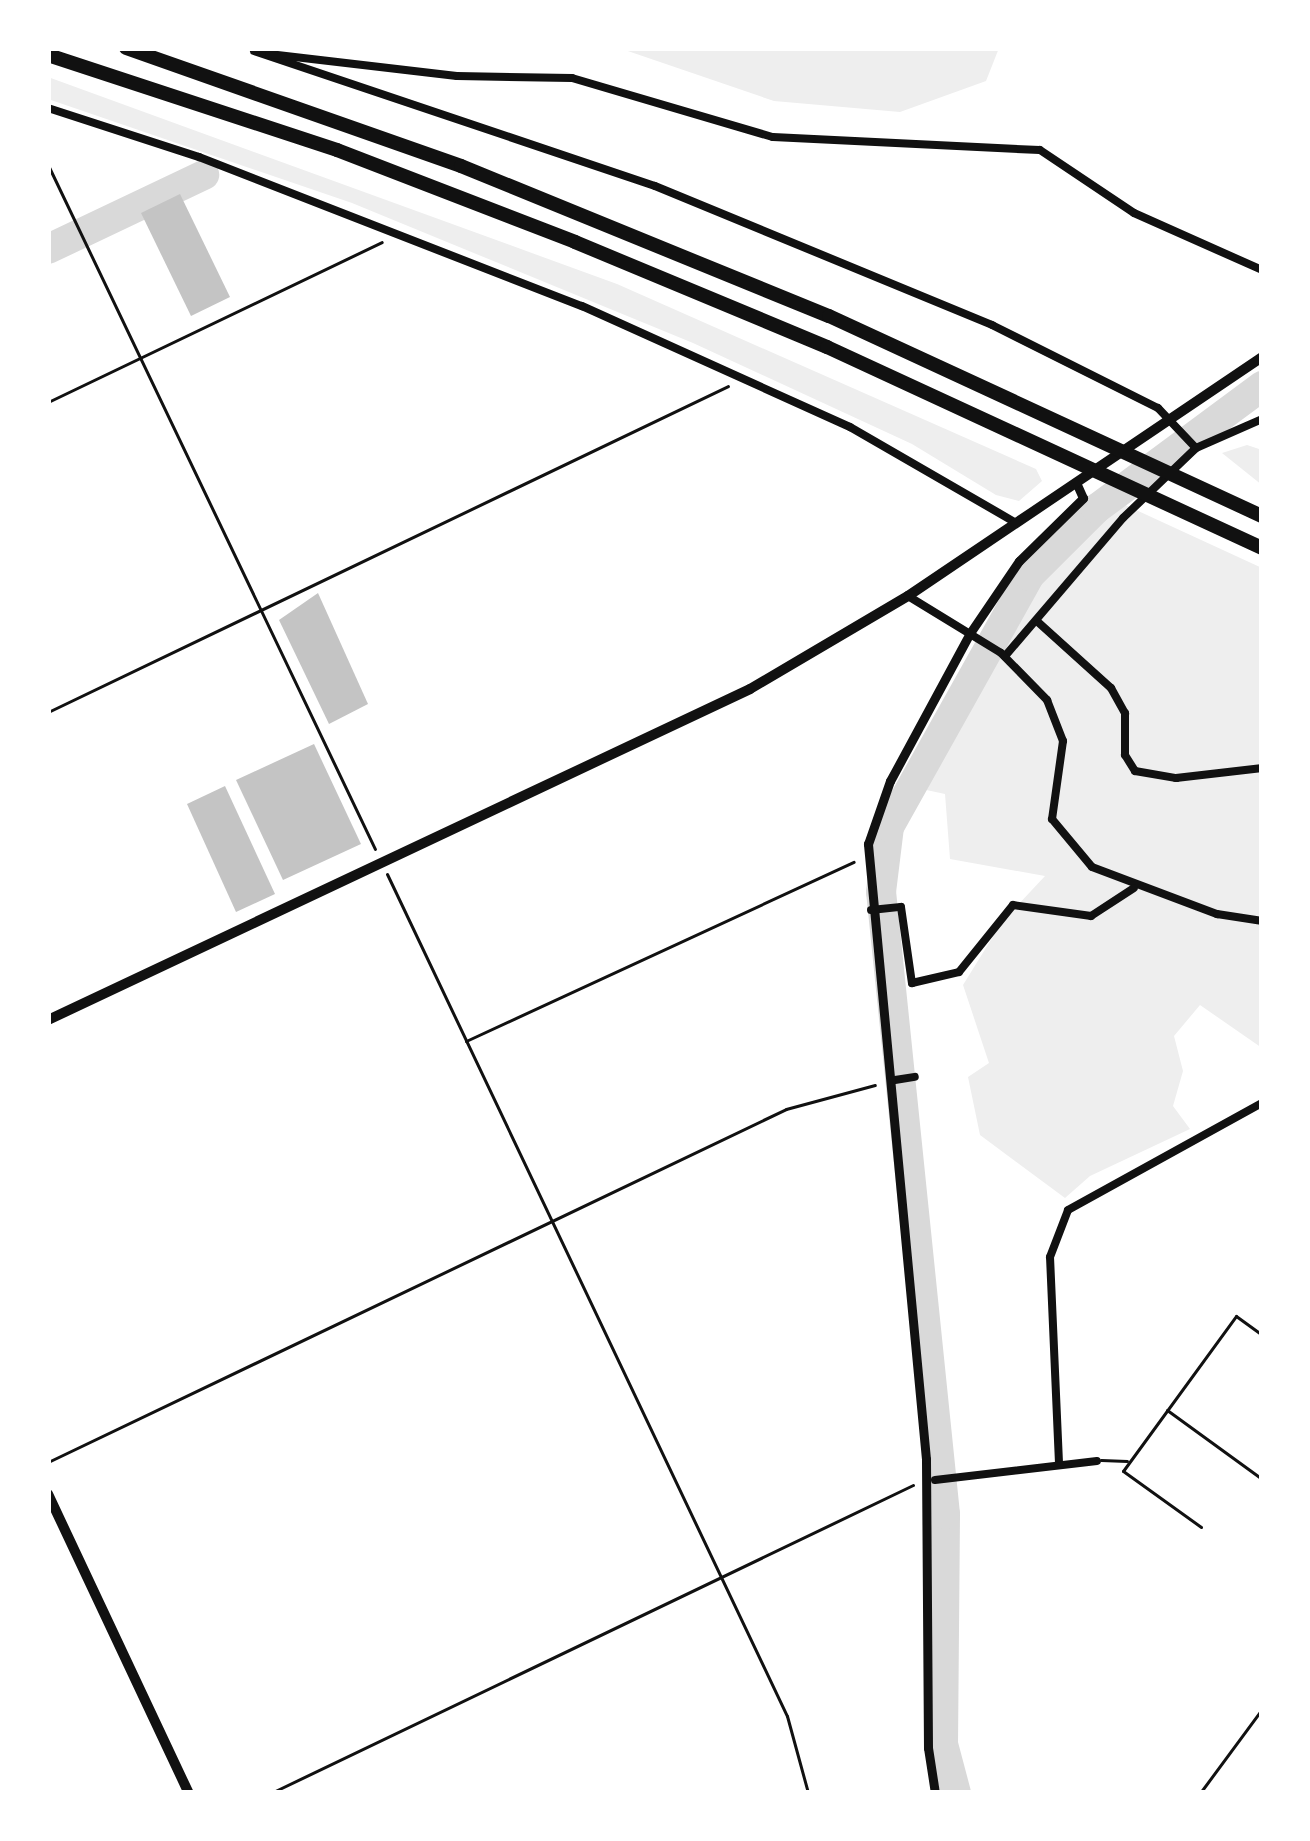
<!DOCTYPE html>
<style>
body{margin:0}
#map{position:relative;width:1310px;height:1841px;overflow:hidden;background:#fff;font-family:Barlow,sans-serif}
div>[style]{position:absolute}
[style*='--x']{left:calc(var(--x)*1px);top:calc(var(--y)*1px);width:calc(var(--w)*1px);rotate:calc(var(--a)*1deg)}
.green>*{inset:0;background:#eee}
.river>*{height:30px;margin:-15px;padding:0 15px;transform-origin:15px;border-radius:15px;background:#d9d9d9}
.building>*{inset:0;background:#c4c4c4}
.path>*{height:3px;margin:-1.5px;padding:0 1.5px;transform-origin:1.5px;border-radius:1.5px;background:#111}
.service>*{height:3px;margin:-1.5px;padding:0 1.5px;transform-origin:1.5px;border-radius:1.5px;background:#111}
.minor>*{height:8px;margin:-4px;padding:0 4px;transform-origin:4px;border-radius:4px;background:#111}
.tertiary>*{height:9px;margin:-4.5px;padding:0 4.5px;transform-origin:4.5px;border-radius:4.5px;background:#111}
.secondary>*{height:10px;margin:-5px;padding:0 5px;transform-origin:5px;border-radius:5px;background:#111}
.primary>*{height:10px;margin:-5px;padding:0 5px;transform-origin:5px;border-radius:5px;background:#111}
.motorway>*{height:14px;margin:-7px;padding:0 7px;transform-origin:7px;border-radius:7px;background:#111}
span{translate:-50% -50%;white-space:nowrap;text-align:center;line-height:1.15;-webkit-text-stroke:10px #fff;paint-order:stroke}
.frame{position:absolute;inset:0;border:51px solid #fff;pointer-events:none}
</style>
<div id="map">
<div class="green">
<div style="clip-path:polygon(619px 48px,999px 48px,986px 81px,900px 112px,774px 101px)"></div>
<div style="clip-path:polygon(48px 77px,617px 284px,1036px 469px,1042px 481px,1019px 501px,996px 495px,912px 444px,693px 343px,352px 203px,48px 99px)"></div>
<div style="clip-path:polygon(1247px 445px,1262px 450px,1262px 485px,1222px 453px)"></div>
<div style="clip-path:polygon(1123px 504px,1262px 568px,1262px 1048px,1200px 1005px,1174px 1036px,1183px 1071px,1173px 1106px,1190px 1129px,1090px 1176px,1065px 1198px,980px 1135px,968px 1077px,989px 1063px,963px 985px,1002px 922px,1045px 876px,950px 859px,945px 794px,917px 788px,1030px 595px,1065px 550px)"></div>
</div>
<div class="river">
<div style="--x:48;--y:249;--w:173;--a:-25.4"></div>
<div style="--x:956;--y:1793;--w:51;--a:-104.9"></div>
<div style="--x:943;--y:1744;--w:230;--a:-89.5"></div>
<div style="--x:945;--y:1514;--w:625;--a:-95.87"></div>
<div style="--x:881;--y:892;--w:65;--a:-83"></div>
<div style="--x:889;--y:827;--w:287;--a:-60.8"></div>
<div style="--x:1029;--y:576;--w:95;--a:-45"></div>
<div style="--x:1096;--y:509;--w:207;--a:-36.5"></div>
</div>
<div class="building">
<div style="clip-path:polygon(180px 194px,230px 297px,191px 316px,141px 213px)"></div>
<div style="clip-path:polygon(318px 593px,368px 704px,329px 724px,279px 620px)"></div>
<div style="clip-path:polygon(314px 744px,361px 844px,283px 880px,236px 780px)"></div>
<div style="clip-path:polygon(225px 786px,275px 894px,236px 912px,187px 804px)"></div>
</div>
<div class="path">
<div style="--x:48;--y:165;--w:758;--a:64.45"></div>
<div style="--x:48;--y:402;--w:370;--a:-25.6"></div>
<div style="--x:48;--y:712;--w:754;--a:-25.61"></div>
<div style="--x:387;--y:874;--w:932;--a:64.59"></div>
<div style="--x:787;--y:1716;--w:80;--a:74.7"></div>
<div style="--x:466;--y:1041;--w:427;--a:-24.8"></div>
<div style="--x:48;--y:1462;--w:818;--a:-25.56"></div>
<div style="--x:786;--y:1109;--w:92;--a:-15.1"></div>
<div style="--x:271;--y:1793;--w:712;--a:-25.63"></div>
</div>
<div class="service">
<div style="--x:1167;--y:1410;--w:117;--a:36"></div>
<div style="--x:1101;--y:1460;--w:26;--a:2"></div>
<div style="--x:1201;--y:1527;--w:96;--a:-144.3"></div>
<div style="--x:1123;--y:1471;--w:192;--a:-53.9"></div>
<div style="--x:1236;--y:1316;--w:32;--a:36"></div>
<div style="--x:1200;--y:1793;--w:104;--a:-53.6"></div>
</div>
<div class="minor">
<div style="--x:254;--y:51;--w:423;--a:18.6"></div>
<div style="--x:655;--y:186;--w:365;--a:22.4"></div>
<div style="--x:992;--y:325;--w:186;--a:26.6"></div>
<div style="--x:1158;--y:408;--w:55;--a:46.5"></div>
<div style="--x:1196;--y:448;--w:101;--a:136.2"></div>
<div style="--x:1123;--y:518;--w:182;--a:130.5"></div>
<div style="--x:269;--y:54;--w:189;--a:6.7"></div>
<div style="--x:457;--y:76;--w:115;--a:1"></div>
<div style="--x:572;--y:78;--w:209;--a:16.4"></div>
<div style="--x:773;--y:137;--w:267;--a:2.8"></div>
<div style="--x:1040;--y:150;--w:113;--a:33.8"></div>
<div style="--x:1134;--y:213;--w:140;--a:24"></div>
<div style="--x:48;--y:108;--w:159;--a:18"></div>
<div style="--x:199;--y:157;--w:411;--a:21.3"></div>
<div style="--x:582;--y:306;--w:294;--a:24.3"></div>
<div style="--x:850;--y:427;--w:192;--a:30"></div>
<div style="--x:1196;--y:448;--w:72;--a:-23.7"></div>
<div style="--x:908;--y:596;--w:109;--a:31.5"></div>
<div style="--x:1001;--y:653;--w:66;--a:45.6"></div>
<div style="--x:1047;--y:700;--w:44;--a:68.7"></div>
<div style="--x:1063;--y:741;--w:79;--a:98"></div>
<div style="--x:1052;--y:819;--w:62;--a:50.2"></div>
<div style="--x:1092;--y:867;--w:134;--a:20.6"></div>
<div style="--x:1217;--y:914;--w:46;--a:8.8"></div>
<div style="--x:1039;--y:623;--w:97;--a:42.1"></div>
<div style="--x:1111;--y:688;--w:29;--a:61"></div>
<div style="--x:1125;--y:713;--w:42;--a:90"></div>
<div style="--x:1125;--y:755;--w:19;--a:58"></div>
<div style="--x:1135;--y:771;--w:42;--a:9.7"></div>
<div style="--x:1176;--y:778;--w:87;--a:-6.6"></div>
<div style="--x:871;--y:910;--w:30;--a:-6"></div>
<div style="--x:901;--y:907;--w:77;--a:81.8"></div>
<div style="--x:912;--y:983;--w:48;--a:-13.2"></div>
<div style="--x:959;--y:972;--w:86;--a:-51.1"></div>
<div style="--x:1013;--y:905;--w:79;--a:8"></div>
<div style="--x:1091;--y:916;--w:51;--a:-33.1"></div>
<div style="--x:895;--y:1080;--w:20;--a:-9"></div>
<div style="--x:1059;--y:1463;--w:206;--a:-92.5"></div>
<div style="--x:1050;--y:1257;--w:50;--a:-69"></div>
<div style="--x:1068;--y:1210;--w:222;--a:-28.9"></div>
<div style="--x:935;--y:1480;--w:163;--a:-6.7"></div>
</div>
<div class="tertiary">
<div style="--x:935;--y:1793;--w:46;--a:-98.8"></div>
<div style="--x:928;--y:1748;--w:289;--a:-90.4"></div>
<div style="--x:926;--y:1459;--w:618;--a:-95.39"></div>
<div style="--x:868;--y:844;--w:67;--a:-70.8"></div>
<div style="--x:890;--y:781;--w:168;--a:-61.6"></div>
<div style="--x:970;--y:633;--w:87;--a:-55.8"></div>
<div style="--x:1019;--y:561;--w:90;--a:-44.5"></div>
<div style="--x:1083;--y:498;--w:17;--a:-114"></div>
</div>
<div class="secondary">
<div style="--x:48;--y:1494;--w:331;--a:64.8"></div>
</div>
<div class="primary">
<div style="--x:48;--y:1020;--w:776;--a:-25.24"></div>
<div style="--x:750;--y:689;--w:183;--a:-30.5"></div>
<div style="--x:908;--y:596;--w:427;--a:-34"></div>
</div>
<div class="motorway">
<div style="--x:126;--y:48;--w:355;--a:19.4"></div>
<div style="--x:461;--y:166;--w:397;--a:22.2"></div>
<div style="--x:829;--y:316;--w:477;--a:24.8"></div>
<div style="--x:48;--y:55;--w:304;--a:18.2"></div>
<div style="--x:337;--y:150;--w:255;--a:21.1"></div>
<div style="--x:575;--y:242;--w:273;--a:22.6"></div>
<div style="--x:827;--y:347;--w:479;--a:24.8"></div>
</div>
<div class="frame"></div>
</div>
